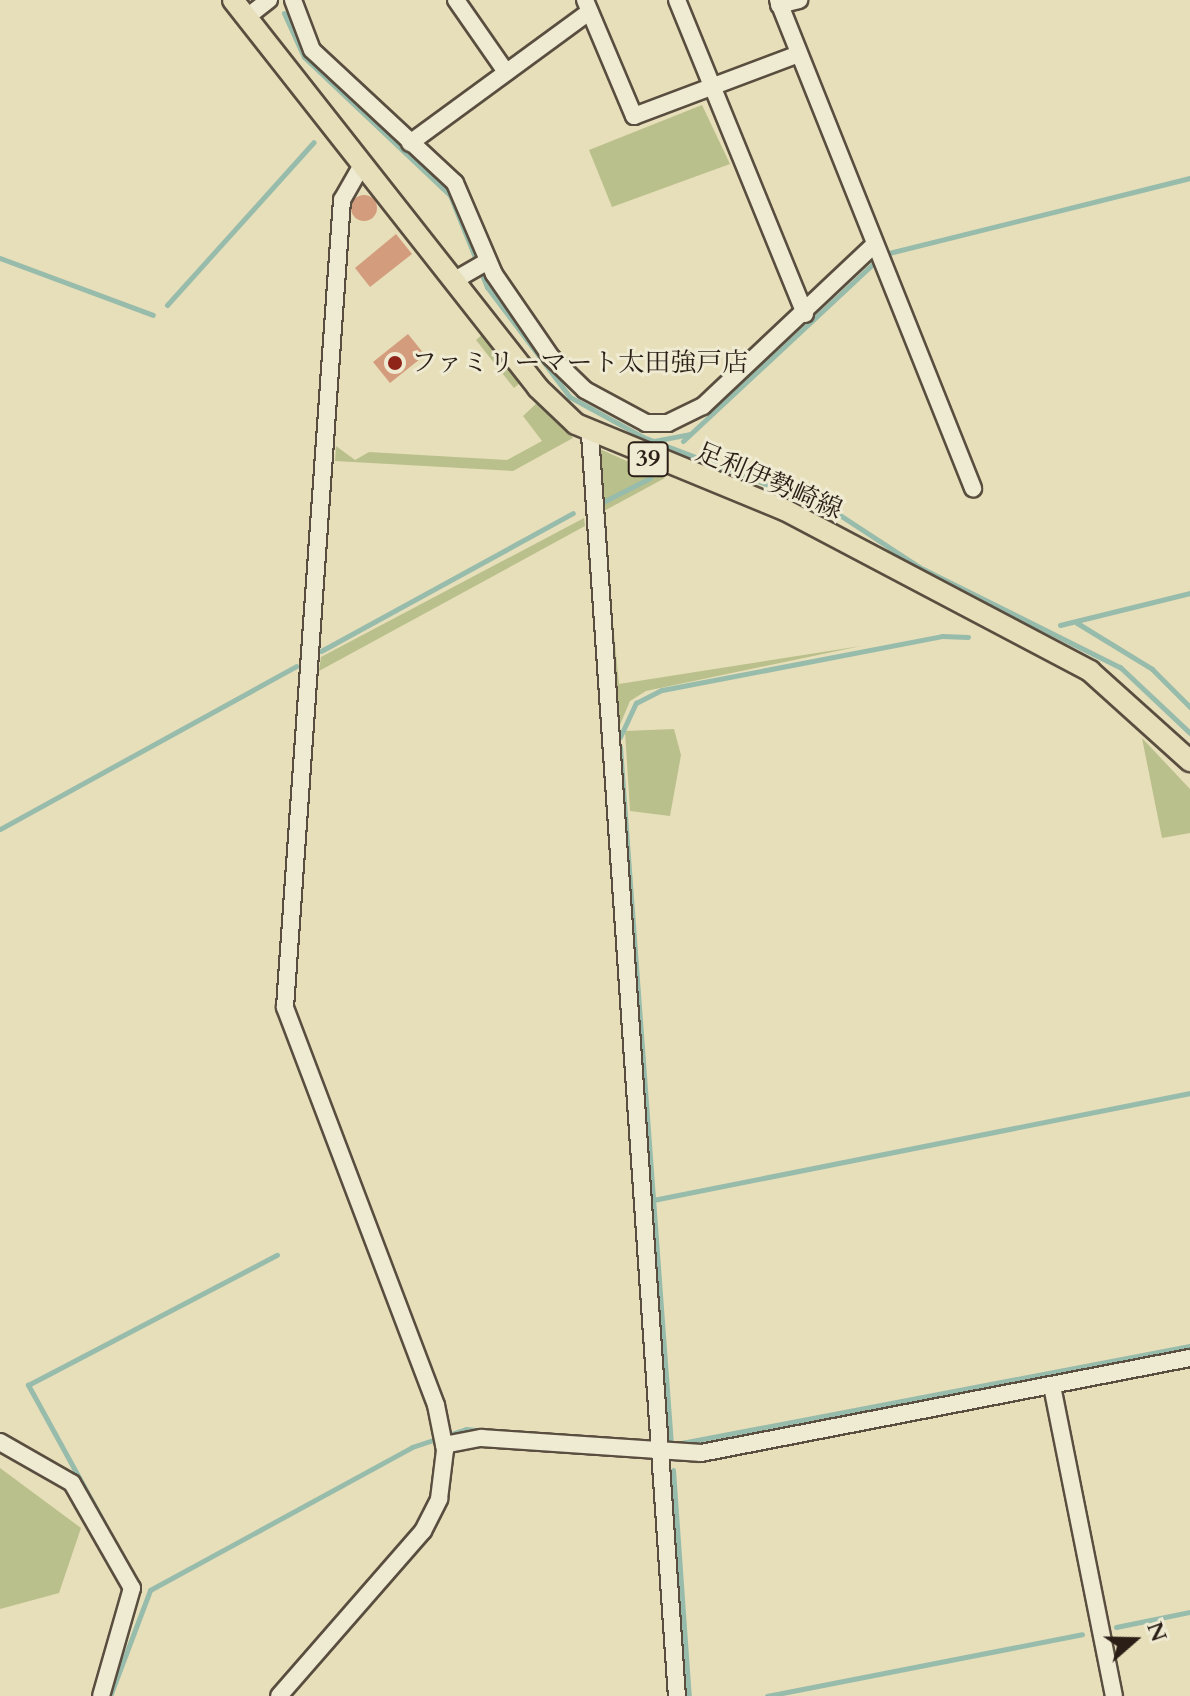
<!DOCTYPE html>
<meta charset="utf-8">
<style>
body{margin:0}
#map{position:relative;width:1190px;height:1696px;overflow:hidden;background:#e7deba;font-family:Cardo,"Noto Serif JP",serif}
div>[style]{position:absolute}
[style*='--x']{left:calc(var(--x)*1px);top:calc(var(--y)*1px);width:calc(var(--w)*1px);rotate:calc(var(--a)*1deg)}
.green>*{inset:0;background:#bac08c}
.stream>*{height:5px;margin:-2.5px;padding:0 2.5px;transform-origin:2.5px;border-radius:2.5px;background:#97bcab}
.building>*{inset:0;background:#d39d7d}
.round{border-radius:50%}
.roads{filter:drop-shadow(2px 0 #594e3f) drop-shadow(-2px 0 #594e3f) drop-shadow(0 2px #594e3f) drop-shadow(0 -2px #594e3f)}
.minor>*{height:16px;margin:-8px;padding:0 8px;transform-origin:8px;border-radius:8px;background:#efead2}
.major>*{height:20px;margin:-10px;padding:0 10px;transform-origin:10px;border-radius:10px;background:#e7deba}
.dots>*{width:22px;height:22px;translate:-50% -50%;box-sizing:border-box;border:4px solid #efead2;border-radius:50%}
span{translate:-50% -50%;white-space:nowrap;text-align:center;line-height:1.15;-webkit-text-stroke:6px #efead2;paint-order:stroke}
.shield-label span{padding:2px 6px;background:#efead2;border:2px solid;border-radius:6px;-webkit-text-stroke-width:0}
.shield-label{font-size:24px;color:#2a1e16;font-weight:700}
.poi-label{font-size:26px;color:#2a1e16}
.left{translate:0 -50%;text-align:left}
.street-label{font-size:26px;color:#2a1e16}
.north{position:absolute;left:1094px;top:1600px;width:80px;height:80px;-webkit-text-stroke:6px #efead2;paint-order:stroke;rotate:70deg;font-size:22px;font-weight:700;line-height:32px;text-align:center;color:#2a1e16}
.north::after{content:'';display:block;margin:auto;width:28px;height:36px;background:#2a1e16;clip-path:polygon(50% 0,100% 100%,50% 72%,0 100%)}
</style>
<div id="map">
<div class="green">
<div style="clip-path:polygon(702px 105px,730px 164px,612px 207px,589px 150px)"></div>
<div style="clip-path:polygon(483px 334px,521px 382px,514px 388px,476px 340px)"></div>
<div style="clip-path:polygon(539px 401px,573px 438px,513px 471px,335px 461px,336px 446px,355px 460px,369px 452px,507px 460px,542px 441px,523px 416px)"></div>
<div style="clip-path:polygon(593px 446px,665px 478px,602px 512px,619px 684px,861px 646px,646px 691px,630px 701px,617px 732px)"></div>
<div style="clip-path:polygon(584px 518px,585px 526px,319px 671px,321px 657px)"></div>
<div style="clip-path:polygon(674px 729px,681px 755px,670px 816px,630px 811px,625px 731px)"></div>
<div style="clip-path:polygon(1142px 738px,1190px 789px,1190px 833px,1162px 838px)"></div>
<div style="clip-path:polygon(0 1468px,81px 1528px,59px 1593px,0 1609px)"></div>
</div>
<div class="stream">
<div style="--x:284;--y:13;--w:48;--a:65.6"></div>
<div style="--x:304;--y:57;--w:201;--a:43.4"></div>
<div style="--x:450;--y:195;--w:99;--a:68.1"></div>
<div style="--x:487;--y:287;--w:138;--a:53"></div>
<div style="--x:570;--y:397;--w:83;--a:28.7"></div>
<div style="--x:643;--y:437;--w:199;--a:20.9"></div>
<div style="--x:829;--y:508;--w:108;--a:33.2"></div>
<div style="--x:919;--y:567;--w:225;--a:26.5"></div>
<div style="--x:1120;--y:667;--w:96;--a:43.3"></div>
<div style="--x:885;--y:254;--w:314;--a:-14"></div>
<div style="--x:0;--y:258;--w:163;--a:20.4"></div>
<div style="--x:167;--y:305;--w:219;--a:-48"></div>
<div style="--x:654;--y:441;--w:36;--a:-11"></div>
<div style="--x:683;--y:441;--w:265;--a:-43"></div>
<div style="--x:601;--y:503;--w:55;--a:-27"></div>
<div style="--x:1077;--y:623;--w:88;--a:31.5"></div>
<div style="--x:1152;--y:669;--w:54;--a:45"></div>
<div style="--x:1060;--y:625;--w:134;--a:-13.8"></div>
<div style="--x:321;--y:651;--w:287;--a:-28.7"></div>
<div style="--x:620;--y:737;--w:38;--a:-65"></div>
<div style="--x:636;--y:703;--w:29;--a:-27"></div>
<div style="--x:662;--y:690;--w:285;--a:-10.9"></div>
<div style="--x:942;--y:636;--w:26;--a:2"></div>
<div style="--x:620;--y:747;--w:700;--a:85.82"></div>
<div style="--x:671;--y:1445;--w:528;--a:-10.8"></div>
<div style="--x:0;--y:829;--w:338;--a:-28.8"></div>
<div style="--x:653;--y:1200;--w:548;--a:-11.27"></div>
<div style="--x:673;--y:1470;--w:227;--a:86"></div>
<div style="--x:104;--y:1523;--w:158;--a:-118.8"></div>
<div style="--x:28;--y:1385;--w:281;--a:-27.6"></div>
<div style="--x:1116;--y:1627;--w:76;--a:-11.5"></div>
<div style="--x:110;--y:1696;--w:113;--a:-69.3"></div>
<div style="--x:150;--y:1590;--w:298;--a:-28.6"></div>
<div style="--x:412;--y:1447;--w:57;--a:-18.4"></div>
<div style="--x:466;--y:1429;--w:19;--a:6"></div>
<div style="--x:767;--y:1696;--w:321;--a:-11.1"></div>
</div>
<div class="building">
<div class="round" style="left:351px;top:195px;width:26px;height:26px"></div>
<div style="clip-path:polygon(396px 234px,412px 254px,370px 287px,355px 268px)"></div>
<div style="clip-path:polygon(408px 334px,425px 355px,390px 383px,373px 362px)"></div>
</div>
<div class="roads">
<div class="minor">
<div style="--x:293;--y:0;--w:53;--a:69.2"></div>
<div style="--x:312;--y:50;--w:195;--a:42.9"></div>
<div style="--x:455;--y:183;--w:99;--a:66.8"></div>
<div style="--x:494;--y:274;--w:101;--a:55.5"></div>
<div style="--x:551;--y:357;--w:47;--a:44.1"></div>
<div style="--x:585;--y:390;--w:69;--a:28.4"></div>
<div style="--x:646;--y:423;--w:22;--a:0"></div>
<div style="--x:668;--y:423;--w:39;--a:-26"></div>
<div style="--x:703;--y:406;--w:233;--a:-43.3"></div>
<div style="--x:456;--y:0;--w:88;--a:55.2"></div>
<div style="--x:585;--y:0;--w:126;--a:67.1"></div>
<div style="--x:634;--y:116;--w:176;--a:-20.6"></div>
<div style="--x:677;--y:0;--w:339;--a:67.8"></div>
<div style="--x:778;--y:0;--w:526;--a:68.22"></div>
<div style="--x:779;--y:5;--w:21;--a:-14"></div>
<div style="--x:247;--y:17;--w:28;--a:-38"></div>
<div style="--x:410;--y:143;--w:222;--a:-36.2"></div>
<div style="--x:455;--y:280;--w:38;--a:-30"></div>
<div style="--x:590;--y:434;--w:1265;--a:86.06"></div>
<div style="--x:1052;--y:1386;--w:316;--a:78.7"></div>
<div style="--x:0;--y:1442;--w:83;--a:29.7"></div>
<div style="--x:72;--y:1483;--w:121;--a:60.3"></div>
<div style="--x:132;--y:1588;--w:112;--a:106"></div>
<div style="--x:444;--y:1445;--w:38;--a:-11"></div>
<div style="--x:481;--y:1438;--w:221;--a:3.9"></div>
<div style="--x:701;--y:1453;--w:498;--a:-11"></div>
<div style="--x:279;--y:1696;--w:219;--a:-48.9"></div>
<div style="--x:423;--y:1531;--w:36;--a:-63"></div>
<div style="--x:439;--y:1499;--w:49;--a:-83"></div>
<div style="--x:445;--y:1450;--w:46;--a:-101.3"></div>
<div style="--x:436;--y:1405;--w:426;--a:-110.8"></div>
<div style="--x:285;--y:1007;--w:809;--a:-85.96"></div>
<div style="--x:342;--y:200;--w:40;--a:-60.3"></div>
</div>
<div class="major">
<div style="--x:233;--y:0;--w:494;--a:51.8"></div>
<div style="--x:538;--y:388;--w:52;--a:43.5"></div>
<div style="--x:576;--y:424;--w:226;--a:22.4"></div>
<div style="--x:785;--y:510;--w:345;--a:27.8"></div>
<div style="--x:1090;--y:671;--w:135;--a:42"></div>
</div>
</div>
<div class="dots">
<div style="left:395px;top:363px;background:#8f2418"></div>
</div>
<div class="shield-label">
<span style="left:648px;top:459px">39</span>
</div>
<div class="poi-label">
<span class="left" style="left:411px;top:363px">ファミリーマート太田強戸店</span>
</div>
<div class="street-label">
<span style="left:769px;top:481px;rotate:23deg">足利伊勢崎線</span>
</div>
<div class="north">N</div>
</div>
